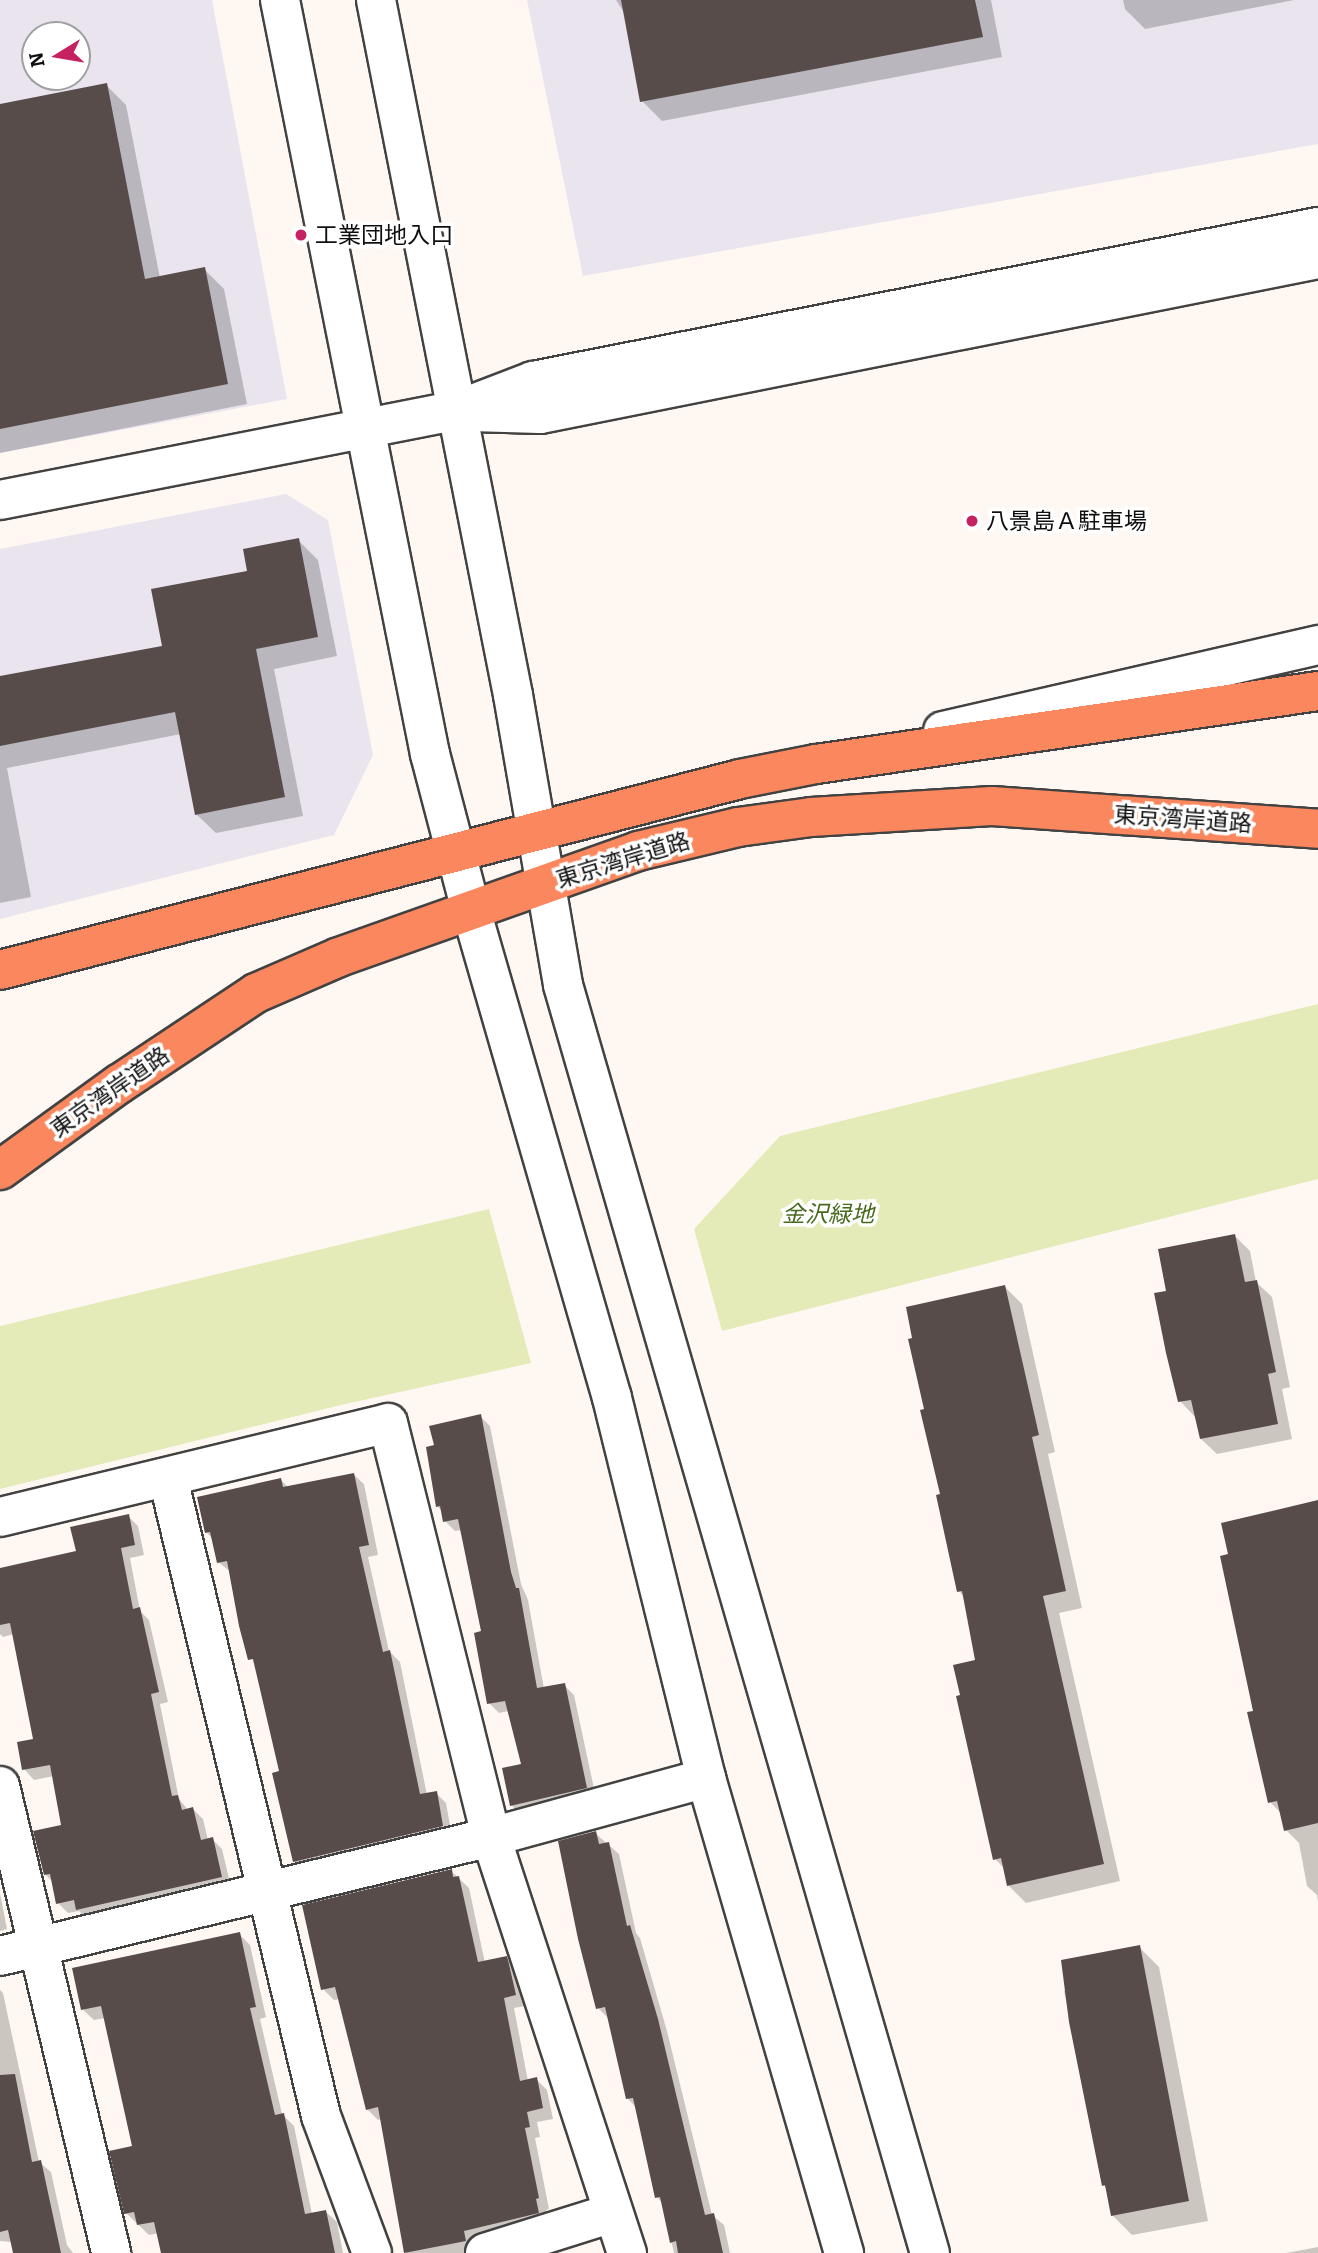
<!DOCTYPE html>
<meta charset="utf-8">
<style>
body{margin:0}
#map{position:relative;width:1318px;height:2253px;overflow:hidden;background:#fff8f2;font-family:Bitter,"Noto Sans JP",serif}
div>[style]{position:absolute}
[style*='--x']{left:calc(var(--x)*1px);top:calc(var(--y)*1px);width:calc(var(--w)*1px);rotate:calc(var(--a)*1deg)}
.industrial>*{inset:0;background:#e9e4ee}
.green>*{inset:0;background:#e4ebb9}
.shadow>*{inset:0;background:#0003}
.building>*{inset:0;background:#584c4b}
.roads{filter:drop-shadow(2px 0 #424242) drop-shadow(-2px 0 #424242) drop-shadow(0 2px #424242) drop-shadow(0 -2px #424242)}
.minor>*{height:38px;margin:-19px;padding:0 19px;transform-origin:19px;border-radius:19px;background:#fff}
.tertiary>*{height:38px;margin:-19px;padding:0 19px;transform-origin:19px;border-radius:19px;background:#fff}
.trunk>*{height:38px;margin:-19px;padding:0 19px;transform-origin:19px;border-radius:19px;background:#fa875e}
.dots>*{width:19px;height:19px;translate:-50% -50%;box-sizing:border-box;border:4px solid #fff;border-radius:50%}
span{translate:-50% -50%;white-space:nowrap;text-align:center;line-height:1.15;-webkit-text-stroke:7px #fff;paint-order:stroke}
.poi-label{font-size:23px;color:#0f0f0f}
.left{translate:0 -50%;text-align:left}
.street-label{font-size:23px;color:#0f0f0f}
.park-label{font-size:23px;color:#476a1d;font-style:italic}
.north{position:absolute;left:21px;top:21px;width:70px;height:70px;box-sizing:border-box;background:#fff;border:2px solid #9f9f9f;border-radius:50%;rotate:259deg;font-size:19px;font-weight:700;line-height:28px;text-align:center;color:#0f0f0f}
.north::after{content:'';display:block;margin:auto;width:24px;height:32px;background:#c42260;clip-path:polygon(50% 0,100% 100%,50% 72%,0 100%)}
</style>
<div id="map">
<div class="industrial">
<div style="clip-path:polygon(evenodd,0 0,212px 0,287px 399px,0 453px,0 0,35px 35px,77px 35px,77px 77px,35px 77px,35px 35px)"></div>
<div style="clip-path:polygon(527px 0,1318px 0,1318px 144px,583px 276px)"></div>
<div style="clip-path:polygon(286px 494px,328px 520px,373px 755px,334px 835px,0 919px,0 549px)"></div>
</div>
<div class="green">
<div style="clip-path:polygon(1318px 1004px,1318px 1179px,722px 1331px,694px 1229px,780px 1136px)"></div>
<div style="clip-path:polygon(489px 1209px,531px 1363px,341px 1405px,0 1489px,0 1326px)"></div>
</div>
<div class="shadow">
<div style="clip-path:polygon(616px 0,991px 0,1002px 57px,662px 121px,642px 101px,625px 14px)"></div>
<div style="clip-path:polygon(1123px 0,1294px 0,1145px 29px,1125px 9px)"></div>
<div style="clip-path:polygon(106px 85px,126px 105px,160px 278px,204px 269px,224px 289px,247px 404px,0 453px,0 106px)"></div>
<div style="clip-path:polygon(298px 540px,318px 560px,337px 656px,274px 669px,303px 816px,216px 833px,196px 814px,181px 734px,7px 768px,31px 897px,0 903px,0 678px,164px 647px,249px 572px)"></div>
<div style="clip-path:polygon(1235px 1236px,1250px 1251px,1256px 1282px,1272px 1297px,1290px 1387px,1282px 1389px,1292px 1439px,1217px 1454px,1201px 1439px,1195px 1417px,1180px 1401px,1168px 1292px)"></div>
<div style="clip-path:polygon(1005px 1287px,1022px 1304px,1055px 1452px,1048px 1454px,1082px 1608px,1059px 1613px,1120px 1881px,1026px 1903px,1008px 1885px,1005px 1869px,995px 1859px,962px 1697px,977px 1661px,964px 1597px,959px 1591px,926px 1410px)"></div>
<div style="clip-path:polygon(480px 1416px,490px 1426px,521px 1584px,528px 1600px,544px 1689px,564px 1685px,574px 1695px,596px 1798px,522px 1815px,511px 1805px,523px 1765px,509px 1711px,499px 1713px,489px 1703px,483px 1633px,462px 1530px,455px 1531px,445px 1521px,443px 1512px,437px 1506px,431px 1477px,434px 1476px,436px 1446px)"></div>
<div style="clip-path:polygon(354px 1475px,364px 1484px,378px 1555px,368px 1557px,389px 1651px,400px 1662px,427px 1795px,436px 1793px,446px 1803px,452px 1836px,304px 1871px,295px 1862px,281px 1773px,231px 1572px,218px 1562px,213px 1539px,207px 1533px,281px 1480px,289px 1488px)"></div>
<div style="clip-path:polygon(1318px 1504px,1318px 1902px,1317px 1895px,1307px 1886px,1299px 1843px,1286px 1830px,1282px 1814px,1270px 1802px,1255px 1712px)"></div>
<div style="clip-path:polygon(128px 1516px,138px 1526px,144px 1555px,130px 1558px,140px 1611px,149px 1620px,168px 1702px,160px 1704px,179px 1799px,188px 1810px,193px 1809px,203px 1819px,208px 1840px,212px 1839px,222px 1849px,231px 1887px,88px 1920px,79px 1911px,68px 1913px,58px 1903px,54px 1883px,45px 1874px,63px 1826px,54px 1776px,34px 1780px,24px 1769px,35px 1740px,14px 1634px,3px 1637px,0 1634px,0 1570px,78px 1553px)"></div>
<div style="clip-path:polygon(595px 1833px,619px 1854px,636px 1933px,640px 1938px,667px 2031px,712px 2215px,724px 2225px,730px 2253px,674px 2253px,663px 2204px,657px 2197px,637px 2108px,627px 2098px,608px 2018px,598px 2008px)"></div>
<div style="clip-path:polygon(451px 1871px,469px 1888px,485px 1963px,506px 1958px,517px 1969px,525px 2006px,514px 2008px,528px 2081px,536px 2079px,547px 2090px,553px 2119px,537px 2122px,540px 2137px,535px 2138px,549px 2209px,546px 2210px,549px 2224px,477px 2253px,406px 2253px,382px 2119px,378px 2120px,367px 2109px,340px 1999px,334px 2000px,323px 1989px)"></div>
<div style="clip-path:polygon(0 1893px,7px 1929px,0 1931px)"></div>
<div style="clip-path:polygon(239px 1934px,250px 1945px,266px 2017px,260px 2019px,282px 2114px,294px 2126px,312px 2214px,326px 2212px,337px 2222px,343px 2253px,163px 2253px,159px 2233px,149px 2235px,126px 2213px,134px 2148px,105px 2018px,94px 2020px,83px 2010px)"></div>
<div style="clip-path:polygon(1139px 1947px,1159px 1967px,1208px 2221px,1132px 2235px,1112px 2215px,1107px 2189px,1103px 2185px,1064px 1991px)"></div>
<div style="clip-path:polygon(0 1990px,3px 1993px,39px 2162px,51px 2172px,67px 2245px,73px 2253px,15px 2253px,12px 2242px,0 2241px)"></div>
<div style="clip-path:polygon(1318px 2247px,1318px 2253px,1286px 2253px)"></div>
</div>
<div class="building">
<div style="clip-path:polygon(621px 0,975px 0,983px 37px,640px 102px)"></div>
<div style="clip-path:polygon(107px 83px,145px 279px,205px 267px,228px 384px,0 429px,0 104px)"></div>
<div style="clip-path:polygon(299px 538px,318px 637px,256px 649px,285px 797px,195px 815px,175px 712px,0 746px,0 676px,162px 646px,151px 589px,247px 571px,243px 549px)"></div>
<div style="clip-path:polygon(1235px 1234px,1245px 1282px,1257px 1280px,1276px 1372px,1268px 1374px,1278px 1424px,1200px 1439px,1191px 1400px,1178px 1402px,1166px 1353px,1154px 1293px,1166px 1291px,1158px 1249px)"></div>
<div style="clip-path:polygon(1005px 1285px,1039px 1435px,1032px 1437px,1066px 1591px,1043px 1596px,1104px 1864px,1007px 1886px,1001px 1858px,993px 1860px,956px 1696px,960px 1695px,953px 1665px,975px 1660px,962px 1591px,957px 1592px,936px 1495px,940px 1494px,920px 1410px,924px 1409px,908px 1339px,912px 1338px,906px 1307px)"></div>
<div style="clip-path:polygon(481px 1414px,511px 1572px,516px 1588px,519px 1588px,537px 1688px,565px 1683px,587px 1788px,510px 1806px,502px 1768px,521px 1764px,505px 1701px,487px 1704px,474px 1633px,481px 1631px,458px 1519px,443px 1522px,440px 1506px,436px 1507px,426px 1447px,434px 1445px,429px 1426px)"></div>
<div style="clip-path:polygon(354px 1473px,369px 1545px,359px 1547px,383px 1652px,390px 1650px,420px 1794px,437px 1791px,443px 1826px,293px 1862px,272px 1773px,279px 1771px,253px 1659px,248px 1660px,239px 1626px,227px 1561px,217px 1563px,210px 1532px,205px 1533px,197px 1497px,281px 1478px,283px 1487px)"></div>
<div style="clip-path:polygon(1318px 1500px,1318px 1823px,1284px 1831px,1277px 1801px,1268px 1803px,1247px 1712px,1253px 1711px,1220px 1556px,1228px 1554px,1221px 1523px)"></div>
<div style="clip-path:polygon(129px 1514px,135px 1545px,121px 1548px,133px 1609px,140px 1607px,159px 1692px,151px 1694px,172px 1796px,178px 1795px,182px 1810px,193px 1807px,201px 1840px,213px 1837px,222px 1877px,76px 1910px,74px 1900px,56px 1904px,50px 1874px,44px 1875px,33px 1831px,61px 1825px,50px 1765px,22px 1770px,17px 1742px,33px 1739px,10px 1623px,0 1625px,0 1568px,76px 1551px,70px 1527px)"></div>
<div style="clip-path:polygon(596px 1831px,599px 1844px,609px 1842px,627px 1926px,630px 1925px,658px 2019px,705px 2215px,714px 2213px,723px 2253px,678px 2253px,676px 2241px,670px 2243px,660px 2197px,655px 2198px,633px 2098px,626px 2099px,605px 2007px,596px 2009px,578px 1939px,558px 1841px)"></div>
<div style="clip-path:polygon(452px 1869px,453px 1877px,459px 1876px,478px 1962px,507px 1956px,508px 1960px,516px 1995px,504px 1998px,520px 2081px,537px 2077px,543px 2108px,527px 2112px,530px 2127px,525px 2128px,539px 2198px,536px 2199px,539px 2213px,464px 2231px,466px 2241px,404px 2253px,378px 2107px,366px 2110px,335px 1987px,321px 1990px,302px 1905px)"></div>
<div style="clip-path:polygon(240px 1932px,256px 2007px,250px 2008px,275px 2115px,284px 2113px,305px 2214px,326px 2210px,335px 2253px,161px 2253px,154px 2222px,137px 2225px,134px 2212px,124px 2214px,109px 2151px,132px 2146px,101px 2006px,81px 2010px,72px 1968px)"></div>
<div style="clip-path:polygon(1140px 1945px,1189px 2201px,1111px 2216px,1105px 2185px,1102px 2186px,1069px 2022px,1061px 1960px)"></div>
<div style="clip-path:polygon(15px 2074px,32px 2162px,41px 2160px,61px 2253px,13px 2253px,8px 2230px,0 2232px,0 2075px)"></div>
</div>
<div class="roads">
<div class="minor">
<div style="--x:943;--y:731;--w:385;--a:-12.9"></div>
<div style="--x:168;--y:1478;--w:656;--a:76.51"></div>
<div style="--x:321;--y:2116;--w:146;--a:69.6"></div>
<div style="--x:0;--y:1517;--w:399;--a:-13.6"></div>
<div style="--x:388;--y:1423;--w:427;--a:76"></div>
<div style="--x:491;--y:1837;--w:438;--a:71.9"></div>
<div style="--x:0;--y:1786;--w:480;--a:76.6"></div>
<div style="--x:485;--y:2253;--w:134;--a:-17.4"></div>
</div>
<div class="tertiary">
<div style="--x:280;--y:0;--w:769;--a:78.75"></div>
<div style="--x:430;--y:754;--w:161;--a:75.3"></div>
<div style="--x:471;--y:910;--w:508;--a:73.88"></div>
<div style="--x:612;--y:1398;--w:391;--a:76.1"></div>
<div style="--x:706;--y:1778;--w:495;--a:73.8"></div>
<div style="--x:376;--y:0;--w:708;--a:78.85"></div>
<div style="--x:513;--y:695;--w:294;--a:80.2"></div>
<div style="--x:563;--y:985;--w:1320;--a:73.86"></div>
<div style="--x:471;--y:412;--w:69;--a:1.7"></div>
<div style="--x:540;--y:414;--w:793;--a:-11.27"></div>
<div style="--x:0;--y:500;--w:464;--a:-11.1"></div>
<div style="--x:455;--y:411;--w:84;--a:-21"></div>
<div style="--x:533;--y:381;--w:800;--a:-11.1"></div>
<div style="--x:0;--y:1956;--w:505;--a:-13.62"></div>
<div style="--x:491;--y:1837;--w:223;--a:-15.3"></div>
</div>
<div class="trunk">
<div style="--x:0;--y:970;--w:764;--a:-14.47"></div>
<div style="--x:740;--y:779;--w:77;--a:-11.2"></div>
<div style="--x:816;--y:764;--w:507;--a:-8.27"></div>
<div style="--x:0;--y:1170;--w:147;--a:-35.9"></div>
<div style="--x:119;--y:1084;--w:164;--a:-33.6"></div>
<div style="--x:256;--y:993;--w:90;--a:-23.4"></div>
<div style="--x:339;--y:957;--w:317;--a:-19.5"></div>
<div style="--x:638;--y:851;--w:103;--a:-13.5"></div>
<div style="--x:738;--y:827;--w:74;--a:-7.8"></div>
<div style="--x:811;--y:817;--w:181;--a:-3.5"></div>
<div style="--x:992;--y:806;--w:327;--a:4"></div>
</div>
</div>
<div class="dots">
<div style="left:301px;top:235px;background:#c42260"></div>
<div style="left:972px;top:521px;background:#c42260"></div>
</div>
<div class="poi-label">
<span class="left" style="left:315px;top:235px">工業団地入口</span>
<span class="left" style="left:986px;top:521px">八景島Ａ駐車場</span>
</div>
<div class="street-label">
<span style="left:1183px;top:819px;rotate:4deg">東京湾岸道路</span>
<span style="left:623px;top:860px;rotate:-17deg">東京湾岸道路</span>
<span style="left:110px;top:1092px;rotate:-35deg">東京湾岸道路</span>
</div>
<div class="park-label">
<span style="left:828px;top:1214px">金沢緑地</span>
</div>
<div class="north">N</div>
</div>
